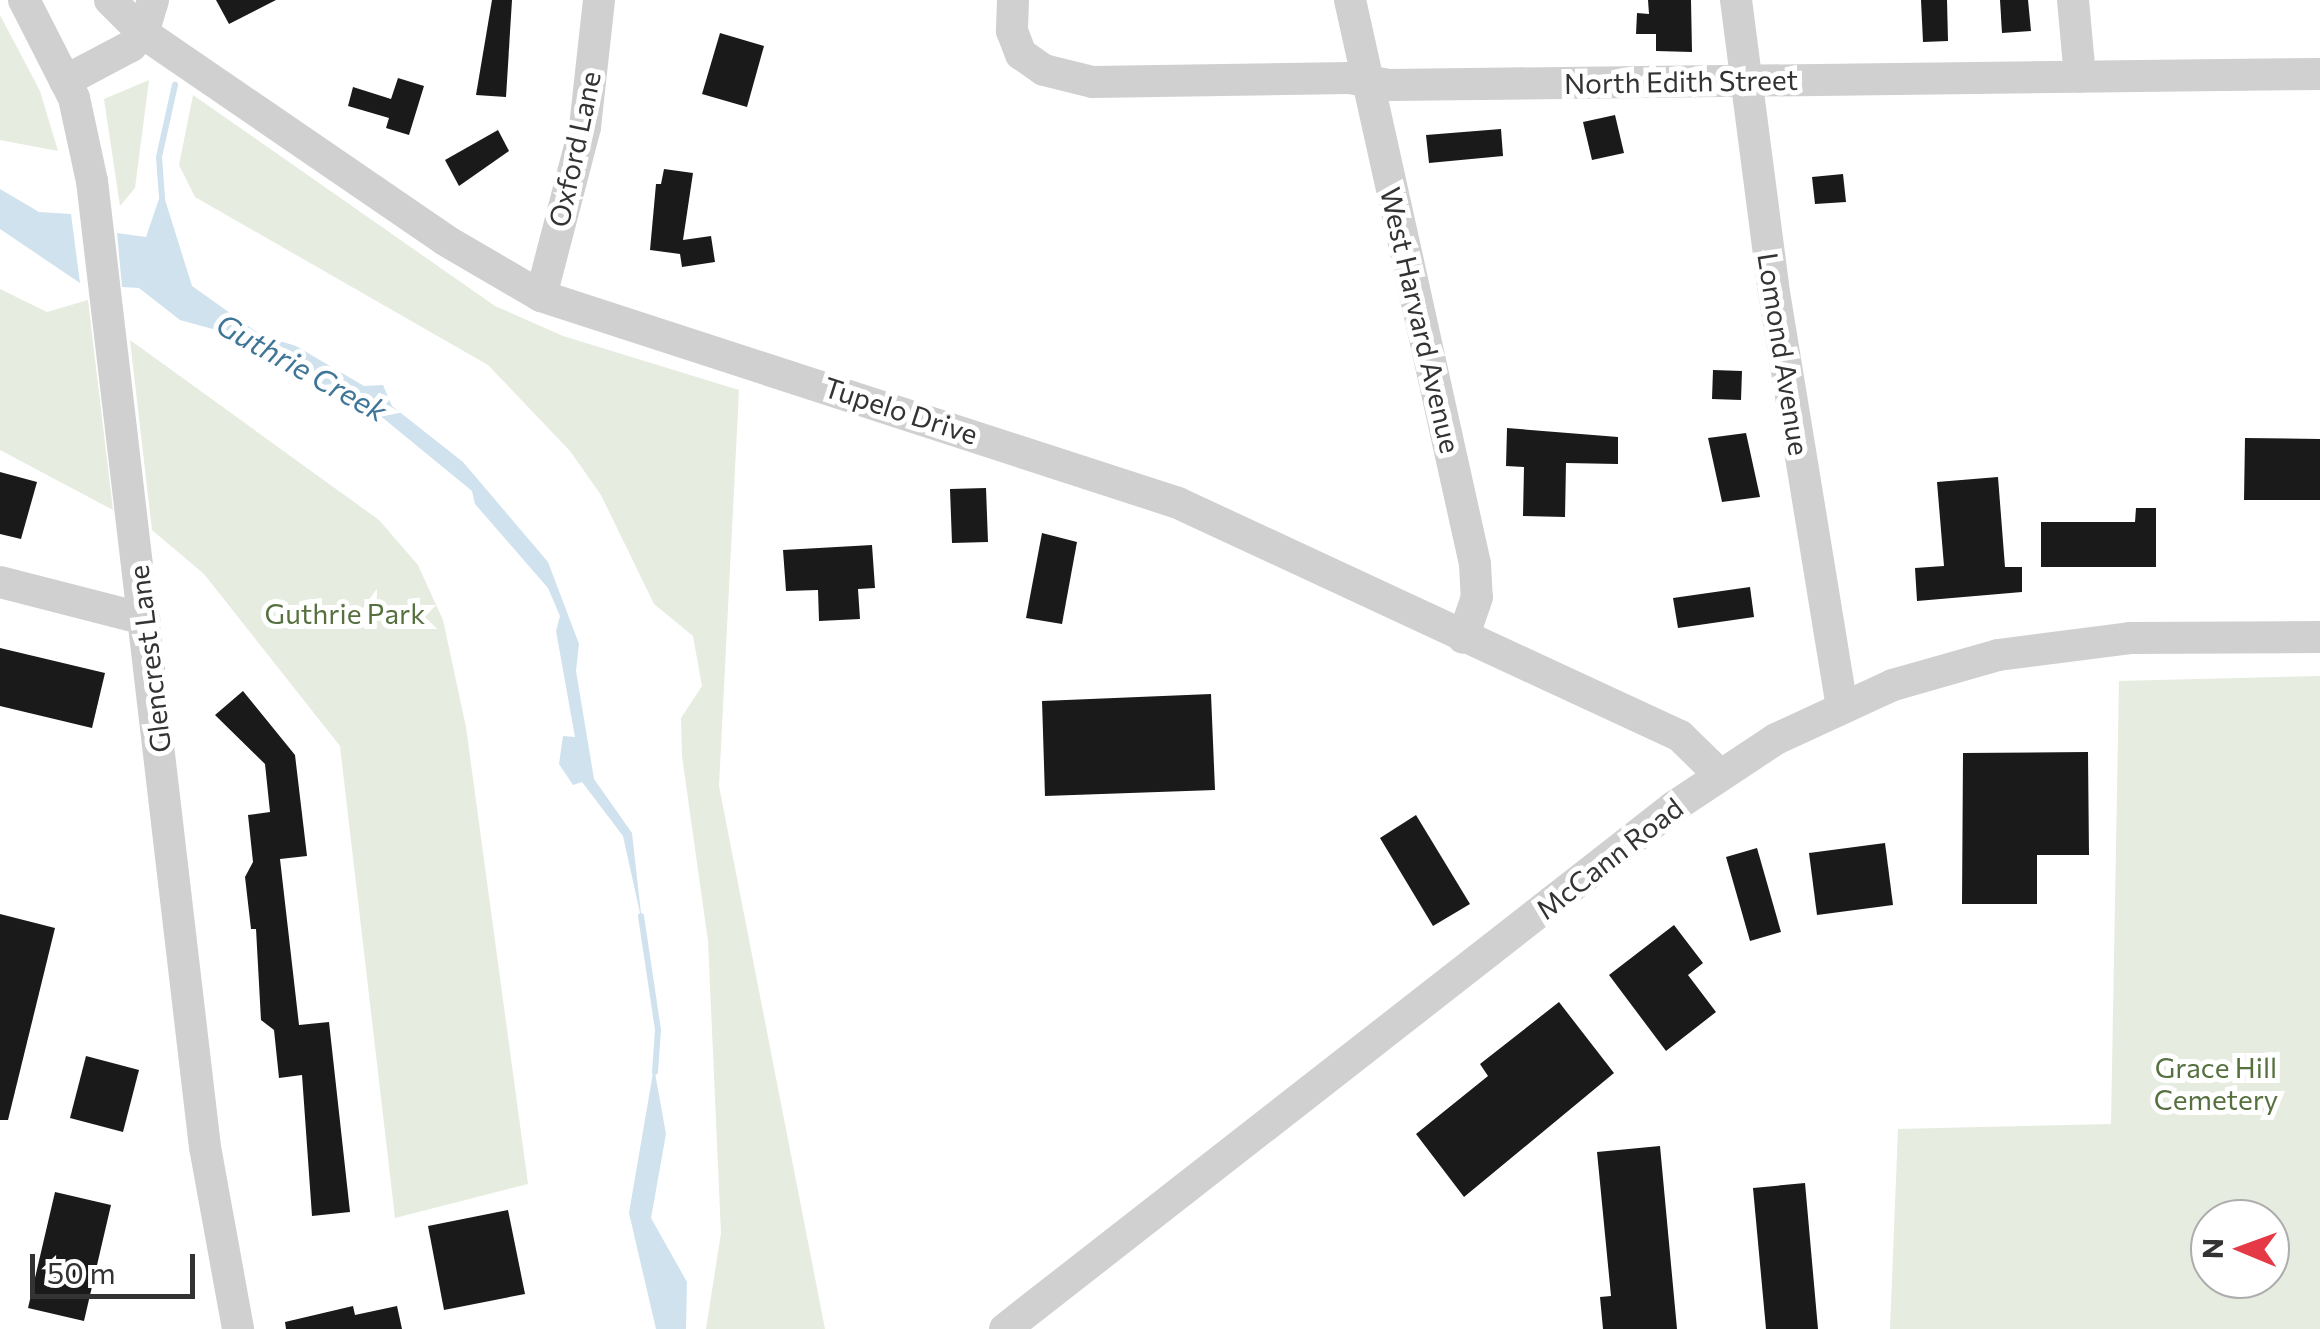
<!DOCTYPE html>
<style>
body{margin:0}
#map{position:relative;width:2320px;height:1329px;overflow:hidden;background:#fff;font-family:Commissioner,sans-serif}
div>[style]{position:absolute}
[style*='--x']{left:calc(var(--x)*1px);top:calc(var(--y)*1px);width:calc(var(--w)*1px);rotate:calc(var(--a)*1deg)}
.green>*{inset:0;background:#e6ecdf}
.water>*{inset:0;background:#cfe2ee}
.stream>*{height:6px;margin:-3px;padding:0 3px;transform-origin:3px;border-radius:3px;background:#cfe2ee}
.building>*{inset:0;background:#1a1a1a}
.minor>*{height:32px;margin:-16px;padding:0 16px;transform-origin:16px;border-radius:16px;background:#d0d0d0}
span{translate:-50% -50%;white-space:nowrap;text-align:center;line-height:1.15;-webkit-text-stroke:10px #fff;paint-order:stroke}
.street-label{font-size:28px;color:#333}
.park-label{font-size:28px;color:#56703f}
.water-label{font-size:30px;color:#3f7597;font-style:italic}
.north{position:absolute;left:2190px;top:1199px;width:100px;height:100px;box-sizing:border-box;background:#fff;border:2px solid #adadad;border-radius:50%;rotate:271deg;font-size:28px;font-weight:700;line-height:40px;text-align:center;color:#333}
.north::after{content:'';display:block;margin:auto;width:35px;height:45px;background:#e63946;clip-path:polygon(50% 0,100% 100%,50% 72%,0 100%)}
.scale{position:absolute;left:30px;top:1254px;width:165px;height:45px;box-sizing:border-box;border:5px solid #333;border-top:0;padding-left:12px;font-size:30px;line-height:35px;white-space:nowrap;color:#333;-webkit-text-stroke:8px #fff;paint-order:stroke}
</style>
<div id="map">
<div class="green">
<div style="clip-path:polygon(0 15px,40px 91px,58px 151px,0 140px)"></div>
<div style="clip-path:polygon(149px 80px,135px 188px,120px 206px,104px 99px)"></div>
<div style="clip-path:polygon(193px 95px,495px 306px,563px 336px,739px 390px,719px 786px,825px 1329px,706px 1329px,721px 1233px,708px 941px,682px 756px,681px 718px,702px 686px,693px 636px,654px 604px,601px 495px,570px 451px,488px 365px,195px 197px,179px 165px)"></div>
<div style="clip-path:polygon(0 289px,47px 312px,88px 300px,113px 510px,0 450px)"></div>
<div style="clip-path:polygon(130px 340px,379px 520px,418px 565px,443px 620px,466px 727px,528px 1184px,395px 1218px,340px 746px,204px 574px,152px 530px)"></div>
<div style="clip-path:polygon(evenodd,2320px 676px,2320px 1329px,1890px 1329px,1898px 1129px,2111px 1124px,2119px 681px,2320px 676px,2210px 1219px,2270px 1219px,2270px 1279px,2210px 1279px,2210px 1219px)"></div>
</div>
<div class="water">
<div style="clip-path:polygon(0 189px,39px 212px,71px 214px,80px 283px,0 229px)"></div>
<div style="clip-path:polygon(162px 190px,192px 286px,261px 335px,296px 346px,364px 386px,383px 385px,392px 406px,463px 462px,548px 562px,579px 644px,576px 671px,594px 779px,632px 833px,642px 922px,623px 836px,582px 782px,573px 785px,559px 764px,563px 736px,575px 737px,556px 631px,560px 616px,548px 588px,475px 504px,472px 491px,383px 418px,220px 331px,180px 320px,139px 288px,122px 287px,117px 233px,146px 237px)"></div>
<div style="clip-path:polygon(654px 1067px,666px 1134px,651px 1218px,687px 1282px,686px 1329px,656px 1329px,629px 1213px)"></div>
</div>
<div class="stream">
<div style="--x:162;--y:197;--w:40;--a:-94.3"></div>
<div style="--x:159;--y:157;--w:74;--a:-77.5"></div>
<div style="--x:641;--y:916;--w:115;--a:81.5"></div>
<div style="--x:658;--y:1030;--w:42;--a:94.1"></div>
</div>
<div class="building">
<div style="clip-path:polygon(216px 0,276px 0,229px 24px)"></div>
<div style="clip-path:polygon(492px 0,512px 0,506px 97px,476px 95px)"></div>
<div style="clip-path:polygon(1648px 0,1691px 0,1692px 52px,1656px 51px,1656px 34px,1636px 34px,1637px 13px,1649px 14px)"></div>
<div style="clip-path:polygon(1921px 0,1947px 0,1948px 41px,1923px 42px)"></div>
<div style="clip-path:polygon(2000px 0,2028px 0,2031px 31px,2002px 33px)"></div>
<div style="clip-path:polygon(720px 33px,764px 46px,747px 107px,702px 94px)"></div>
<div style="clip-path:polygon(398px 78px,424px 86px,409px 135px,386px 128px,389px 118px,348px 106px,353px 87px,391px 99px)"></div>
<div style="clip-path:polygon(1615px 115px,1624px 153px,1592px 160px,1583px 122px)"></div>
<div style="clip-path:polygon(1501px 129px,1503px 156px,1429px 163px,1426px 135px)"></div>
<div style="clip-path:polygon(498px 130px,509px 151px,459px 186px,445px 160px)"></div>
<div style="clip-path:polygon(664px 169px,693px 173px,683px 240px,711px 236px,715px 262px,682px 267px,680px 254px,650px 250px,656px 184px,661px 184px)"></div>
<div style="clip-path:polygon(1843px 174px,1846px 202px,1815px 204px,1812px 177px)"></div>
<div style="clip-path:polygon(1713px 370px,1742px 371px,1741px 400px,1712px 399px)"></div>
<div style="clip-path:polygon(1507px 428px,1618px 437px,1618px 464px,1566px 463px,1565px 517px,1523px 516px,1524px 467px,1506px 466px)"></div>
<div style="clip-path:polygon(1746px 433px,1760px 497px,1722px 502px,1708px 438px)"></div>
<div style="clip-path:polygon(2245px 438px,2320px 439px,2320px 500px,2244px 500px)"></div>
<div style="clip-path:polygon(0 472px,37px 482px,21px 539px,0 534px)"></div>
<div style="clip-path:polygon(1998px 477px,2005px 567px,2022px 567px,2022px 592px,1917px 601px,1915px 568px,1944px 566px,1937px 482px)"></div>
<div style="clip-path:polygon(986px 488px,988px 542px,952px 543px,950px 489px)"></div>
<div style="clip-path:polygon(2136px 508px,2156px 508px,2156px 567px,2041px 567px,2041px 522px,2135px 522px)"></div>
<div style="clip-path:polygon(1042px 533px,1077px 542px,1062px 624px,1026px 618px)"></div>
<div style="clip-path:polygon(872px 545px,875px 588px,858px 589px,860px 619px,819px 621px,818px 590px,786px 591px,783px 550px)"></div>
<div style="clip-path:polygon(1750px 587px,1754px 617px,1678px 628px,1673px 598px)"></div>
<div style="clip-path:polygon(0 648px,105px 673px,92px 728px,0 706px)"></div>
<div style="clip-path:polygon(243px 691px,295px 755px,307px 856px,280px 859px,299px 1025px,329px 1022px,350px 1212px,312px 1216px,302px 1075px,279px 1078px,274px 1030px,261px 1020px,256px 929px,251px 929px,245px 877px,253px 862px,248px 815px,270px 812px,265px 764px,215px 715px)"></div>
<div style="clip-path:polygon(1211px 694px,1215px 790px,1045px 796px,1042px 701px)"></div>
<div style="clip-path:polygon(2088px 752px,2089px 855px,2037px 855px,2037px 904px,1962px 904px,1963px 753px)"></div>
<div style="clip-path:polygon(1416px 815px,1470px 904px,1433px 926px,1380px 838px)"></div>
<div style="clip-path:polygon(1885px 843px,1893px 905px,1817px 915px,1809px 853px)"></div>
<div style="clip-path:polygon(1757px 848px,1781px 932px,1750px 941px,1726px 857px)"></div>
<div style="clip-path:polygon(0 914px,55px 928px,8px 1120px,0 1120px)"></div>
<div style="clip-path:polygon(1674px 925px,1703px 963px,1688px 975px,1716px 1012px,1666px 1051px,1609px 975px)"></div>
<div style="clip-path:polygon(1559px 1002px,1614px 1073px,1464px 1197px,1416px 1134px,1488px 1076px,1480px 1064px)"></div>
<div style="clip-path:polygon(86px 1056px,139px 1070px,123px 1132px,70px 1118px)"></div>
<div style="clip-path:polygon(1660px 1146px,1677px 1329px,1603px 1329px,1600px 1297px,1611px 1296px,1597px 1152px)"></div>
<div style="clip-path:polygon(1805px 1183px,1818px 1329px,1766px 1329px,1753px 1188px)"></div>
<div style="clip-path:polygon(55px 1192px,111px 1205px,84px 1321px,28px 1308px)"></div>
<div style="clip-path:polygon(508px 1210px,525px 1294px,444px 1310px,428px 1226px)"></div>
<div style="clip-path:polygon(353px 1306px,355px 1315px,397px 1306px,402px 1329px,286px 1329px,285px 1322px)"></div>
</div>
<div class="minor">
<div style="--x:24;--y:0;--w:110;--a:63"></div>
<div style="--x:74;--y:98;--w:85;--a:77.8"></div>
<div style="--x:92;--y:181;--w:973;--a:83.33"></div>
<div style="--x:205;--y:1147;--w:185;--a:79.7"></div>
<div style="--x:110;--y:0;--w:47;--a:45"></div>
<div style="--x:143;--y:33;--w:366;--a:34.4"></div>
<div style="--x:445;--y:240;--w:111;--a:30.3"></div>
<div style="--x:541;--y:296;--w:670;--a:18"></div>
<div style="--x:1178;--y:503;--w:553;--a:24.9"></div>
<div style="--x:1680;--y:736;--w:54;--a:44.3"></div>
<div style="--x:1013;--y:0;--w:31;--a:92"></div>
<div style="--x:1012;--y:31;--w:25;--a:69"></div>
<div style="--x:1021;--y:54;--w:28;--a:35"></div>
<div style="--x:1044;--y:70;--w:50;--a:13.8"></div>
<div style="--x:1093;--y:82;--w:256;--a:-0.9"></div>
<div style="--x:1349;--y:78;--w:41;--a:9.9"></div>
<div style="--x:1389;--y:85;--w:931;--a:-0.68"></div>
<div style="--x:1350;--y:0;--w:578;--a:77.5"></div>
<div style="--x:1475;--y:564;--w:33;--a:87"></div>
<div style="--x:1477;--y:597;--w:43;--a:108.9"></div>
<div style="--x:1736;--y:0;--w:288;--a:82.6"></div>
<div style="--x:1773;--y:286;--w:427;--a:80.7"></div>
<div style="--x:2073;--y:0;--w:77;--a:84.8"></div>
<div style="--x:65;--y:81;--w:75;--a:-27.9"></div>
<div style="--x:131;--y:46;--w:18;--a:-47"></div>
<div style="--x:143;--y:33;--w:34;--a:-73"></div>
<div style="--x:541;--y:296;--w:175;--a:-75.4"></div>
<div style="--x:585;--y:127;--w:128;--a:-83.7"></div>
<div style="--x:0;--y:582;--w:149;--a:14.4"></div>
<div style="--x:1005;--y:1329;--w:850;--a:-37.98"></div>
<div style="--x:1675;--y:806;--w:121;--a:-33.6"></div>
<div style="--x:1776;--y:739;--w:129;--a:-24.8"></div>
<div style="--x:1893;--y:685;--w:109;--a:-15.9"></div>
<div style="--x:1998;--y:655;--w:133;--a:-7.3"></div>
<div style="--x:2130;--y:638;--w:190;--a:-0.3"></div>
</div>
<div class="street-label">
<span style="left:1681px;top:81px;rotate:-1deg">North Edith Street</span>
<span style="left:574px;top:149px;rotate:-78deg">Oxford Lane</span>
<span style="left:1421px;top:320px;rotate:77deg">West Harvard Avenue</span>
<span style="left:1784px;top:354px;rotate:81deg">Lomond Avenue</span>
<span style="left:901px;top:410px;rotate:18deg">Tupelo Drive</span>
<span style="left:149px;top:659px;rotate:-97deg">Glencrest Lane</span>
<span style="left:1609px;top:858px;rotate:-38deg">McCann Road</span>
</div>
<div class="park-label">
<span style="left:345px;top:613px">Guthrie Park</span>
<span style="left:2216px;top:1083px">Grace Hill<br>Cemetery</span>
</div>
<div class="water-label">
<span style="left:302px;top:367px;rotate:29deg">Guthrie Creek</span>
</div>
<div class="north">N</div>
<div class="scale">50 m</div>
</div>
